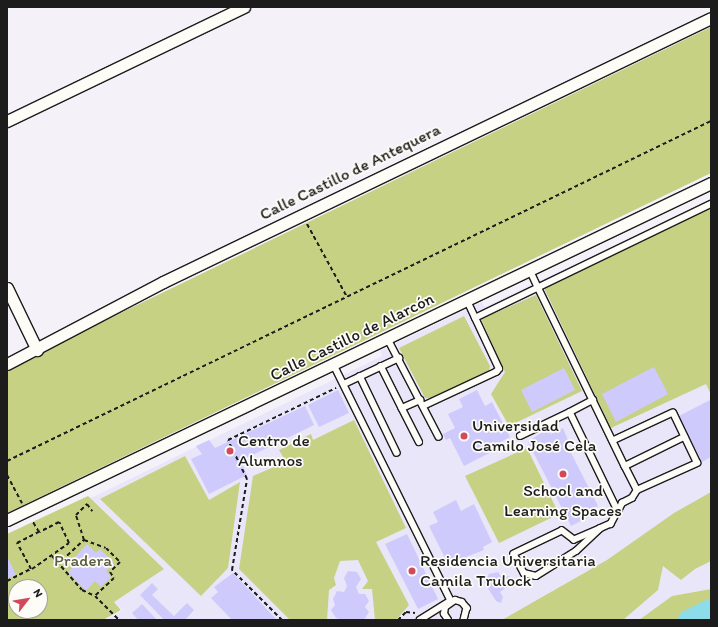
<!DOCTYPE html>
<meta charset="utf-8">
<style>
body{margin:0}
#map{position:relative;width:718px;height:627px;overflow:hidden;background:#f4f2f8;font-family:Itim,sans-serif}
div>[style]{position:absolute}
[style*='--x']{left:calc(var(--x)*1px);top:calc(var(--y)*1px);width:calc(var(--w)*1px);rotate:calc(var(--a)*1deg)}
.built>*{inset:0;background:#e9e6f9}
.green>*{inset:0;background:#c6d184}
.river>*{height:20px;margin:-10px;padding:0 10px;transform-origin:10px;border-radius:10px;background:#8cdce9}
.building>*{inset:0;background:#cfcafc}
.path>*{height:2px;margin-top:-1px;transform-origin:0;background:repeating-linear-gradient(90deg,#1c1c1c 0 4px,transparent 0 7px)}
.roads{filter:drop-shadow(1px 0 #1c1c1c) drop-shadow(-1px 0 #1c1c1c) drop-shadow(0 1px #1c1c1c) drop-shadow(0 -1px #1c1c1c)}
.service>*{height:5.5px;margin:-2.75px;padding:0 2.75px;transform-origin:2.75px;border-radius:2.75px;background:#fdfcf7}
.minor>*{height:11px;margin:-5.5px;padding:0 5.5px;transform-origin:5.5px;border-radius:5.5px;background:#fdfcf7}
.dots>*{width:11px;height:11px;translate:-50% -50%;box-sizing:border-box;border:2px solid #fdfcf7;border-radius:50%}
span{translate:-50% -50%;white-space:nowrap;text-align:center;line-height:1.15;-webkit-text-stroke:3.5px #fdfcf7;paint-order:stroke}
.street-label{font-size:17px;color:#1c1c1c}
.poi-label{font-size:17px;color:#1c1c1c}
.left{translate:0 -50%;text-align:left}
.park-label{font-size:17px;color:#585b40}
.frame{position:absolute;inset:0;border:8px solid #1c1c1c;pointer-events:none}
.north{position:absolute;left:8px;top:579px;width:40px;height:40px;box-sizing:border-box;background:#fdfcf7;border:1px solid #a3a29f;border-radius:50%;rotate:59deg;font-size:11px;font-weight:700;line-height:16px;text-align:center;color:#1c1c1c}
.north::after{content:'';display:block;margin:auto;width:14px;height:18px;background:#d1495b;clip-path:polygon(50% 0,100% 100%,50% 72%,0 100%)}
</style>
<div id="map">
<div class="built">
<div style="clip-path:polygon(711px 199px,711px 589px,672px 596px,639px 620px,105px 620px,123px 610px,114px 602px,88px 496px,91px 498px,382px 356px,380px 351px,386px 348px,389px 353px,398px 348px,396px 343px,482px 302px,485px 307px)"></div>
</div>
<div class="green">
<div style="clip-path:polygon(711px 27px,711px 173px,7px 513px,7px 368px)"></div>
<div style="clip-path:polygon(711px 208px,711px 395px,706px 384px,611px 428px,544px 288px)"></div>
<div style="clip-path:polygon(536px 295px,582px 391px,509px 426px,491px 394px,505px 372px,481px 319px)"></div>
<div style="clip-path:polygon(464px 316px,490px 366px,489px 371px,430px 398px,425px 398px,399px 348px)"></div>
<div style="clip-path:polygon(354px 420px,406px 528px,376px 542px,409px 605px,396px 620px,375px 620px,372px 589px,362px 589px,368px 581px,358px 560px,340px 561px,334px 578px,336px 585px,329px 590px,327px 620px,290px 620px,239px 569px,253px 476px,286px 462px,279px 450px,311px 434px,313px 440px)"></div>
<div style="clip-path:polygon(527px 448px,559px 514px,499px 543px,465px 476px)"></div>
<div style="clip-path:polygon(185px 456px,209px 500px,240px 482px,228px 568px,201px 596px,100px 499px)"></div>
<div style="clip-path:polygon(711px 492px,711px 561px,695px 569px,681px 580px,663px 566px,658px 590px,623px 620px,502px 620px,607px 560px,674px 513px)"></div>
<div style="clip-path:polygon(evenodd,88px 496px,164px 569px,114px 602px,121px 610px,103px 620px,7px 620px,7px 534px,88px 496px,16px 587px,40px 587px,40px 611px,16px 611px,16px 587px)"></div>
<div style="clip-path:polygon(711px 589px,711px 620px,639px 620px,672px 596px)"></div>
</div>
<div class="river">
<div style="--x:688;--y:620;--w:25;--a:-26"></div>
</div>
<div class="building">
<div style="clip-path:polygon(654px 367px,668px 394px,616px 422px,602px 394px)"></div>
<div style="clip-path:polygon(564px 368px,575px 390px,532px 412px,521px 390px)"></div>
<div style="clip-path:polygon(338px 390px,349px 413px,319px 427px,308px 405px)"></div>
<div style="clip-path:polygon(477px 390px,485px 406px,492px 402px,510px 437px,499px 443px,501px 447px,464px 466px,450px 438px,446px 440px,443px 434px,455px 428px,448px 414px,463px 407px,459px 399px)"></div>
<div style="clip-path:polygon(710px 400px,711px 457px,702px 462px,679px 416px)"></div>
<div style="clip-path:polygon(305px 406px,314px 425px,240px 461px,247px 475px,209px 494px,191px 459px,202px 454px,196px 446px,209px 440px,215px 448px)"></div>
<div style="clip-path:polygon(548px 428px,551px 434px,563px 428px,568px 440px,565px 441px,598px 506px,586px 512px,589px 517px,571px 526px,528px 442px)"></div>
<div style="clip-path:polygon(456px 500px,461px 511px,474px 504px,492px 542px,483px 547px,484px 550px,448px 564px,429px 526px,438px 522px,433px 512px)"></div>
<div style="clip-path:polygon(407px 534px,438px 599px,418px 609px,385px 544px)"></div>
<div style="clip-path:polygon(87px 544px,96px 553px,100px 549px,114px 563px,106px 571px,111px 577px,101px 587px,95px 581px,86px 591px,68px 572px,77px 563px,73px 559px)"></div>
<div style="clip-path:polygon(7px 556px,16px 575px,7px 579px)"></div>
<div style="clip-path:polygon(348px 571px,357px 572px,361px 579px,356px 587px,359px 594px,365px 594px,369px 601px,365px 607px,369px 612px,364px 620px,343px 620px,336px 618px,331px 610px,335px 605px,333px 599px,337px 591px,344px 592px,347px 586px,344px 578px)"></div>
<div style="clip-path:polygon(498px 572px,502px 578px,509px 576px,514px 582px,500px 592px,503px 597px,501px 603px,496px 601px,484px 582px,489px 574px)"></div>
<div style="clip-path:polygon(233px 573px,277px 620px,232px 620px,211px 598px,218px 592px,214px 587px)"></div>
<div style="clip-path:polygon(152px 583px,158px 589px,152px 595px,174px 616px,187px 603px,194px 610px,185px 620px,164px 620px,140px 595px)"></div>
<div style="clip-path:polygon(142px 604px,157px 620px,138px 620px,132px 613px)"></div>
</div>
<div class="path">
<div style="--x:307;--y:224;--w:83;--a:61.3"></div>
<div style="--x:7;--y:461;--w:782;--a:-25.78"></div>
<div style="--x:7;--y:475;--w:32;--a:62"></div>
<div style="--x:84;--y:540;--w:23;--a:20"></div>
<div style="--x:106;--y:548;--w:20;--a:45"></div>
<div style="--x:120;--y:562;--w:14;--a:135"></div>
<div style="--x:110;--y:572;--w:7;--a:56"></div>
<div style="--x:114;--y:578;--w:26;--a:137"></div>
<div style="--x:52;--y:556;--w:45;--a:48.6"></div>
<div style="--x:82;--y:590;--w:14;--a:25"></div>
<div style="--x:95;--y:596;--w:34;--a:45"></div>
<div style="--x:57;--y:565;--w:37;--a:-43"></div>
<div style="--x:84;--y:540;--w:26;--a:-108"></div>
<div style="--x:76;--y:515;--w:16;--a:-45"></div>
<div style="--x:87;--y:504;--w:9;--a:54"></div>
<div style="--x:32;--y:569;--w:45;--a:-35.1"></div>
<div style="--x:69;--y:543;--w:23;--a:-115"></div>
<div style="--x:59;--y:522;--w:22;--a:153"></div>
<div style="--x:7;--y:581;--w:27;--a:-27"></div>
<div style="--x:31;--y:569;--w:30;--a:-118"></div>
<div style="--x:17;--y:543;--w:25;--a:-27"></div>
<div style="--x:39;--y:532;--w:12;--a:-121"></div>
<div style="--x:282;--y:620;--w:71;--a:-135"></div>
<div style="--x:232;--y:570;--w:92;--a:-80.6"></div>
<div style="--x:247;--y:479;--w:43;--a:-116"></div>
<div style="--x:228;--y:440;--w:120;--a:-25.7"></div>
<div style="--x:398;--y:620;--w:11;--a:-45"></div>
<div style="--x:406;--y:612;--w:9;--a:6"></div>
</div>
<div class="roads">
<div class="service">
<div style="--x:530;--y:270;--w:19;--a:65"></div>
<div style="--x:538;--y:287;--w:199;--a:64.1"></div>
<div style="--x:625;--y:466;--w:27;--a:63"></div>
<div style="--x:637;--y:490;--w:66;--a:-24.2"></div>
<div style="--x:697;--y:463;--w:55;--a:-115.6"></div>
<div style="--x:673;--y:413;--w:66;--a:155"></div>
<div style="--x:475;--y:318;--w:262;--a:-25.8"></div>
<div style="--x:388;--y:339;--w:110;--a:62.5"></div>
<div style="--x:334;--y:365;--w:263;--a:63.6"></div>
<div style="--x:451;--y:601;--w:36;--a:148"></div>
<div style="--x:381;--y:366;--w:47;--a:63.4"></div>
<div style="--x:402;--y:408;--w:20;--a:-24"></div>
<div style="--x:360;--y:376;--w:85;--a:64.3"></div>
<div style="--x:344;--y:384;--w:61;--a:-25.3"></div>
<div style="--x:423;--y:406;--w:81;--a:-25"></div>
<div style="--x:496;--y:372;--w:4;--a:-45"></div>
<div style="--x:499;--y:369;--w:75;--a:-115.2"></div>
<div style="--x:402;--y:408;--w:38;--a:63"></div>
<div style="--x:570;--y:412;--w:26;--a:-28"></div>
<div style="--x:520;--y:436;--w:55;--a:-25.6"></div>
<div style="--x:570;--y:412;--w:110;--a:64.1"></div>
<div style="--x:618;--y:511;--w:15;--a:118"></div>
<div style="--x:611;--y:524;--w:12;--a:156"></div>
<div style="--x:600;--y:529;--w:28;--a:157"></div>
<div style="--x:574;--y:540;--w:15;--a:-143"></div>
<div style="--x:562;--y:531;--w:53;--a:154.4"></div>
<div style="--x:514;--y:554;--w:21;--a:62"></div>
<div style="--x:524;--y:573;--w:12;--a:14"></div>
<div style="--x:536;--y:576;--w:47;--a:-32"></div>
<div style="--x:576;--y:551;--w:33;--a:-43"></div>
<div style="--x:625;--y:466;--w:66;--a:-26.2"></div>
<div style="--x:618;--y:511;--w:9;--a:-63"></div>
<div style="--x:622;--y:503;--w:11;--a:-27"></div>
<div style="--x:632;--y:498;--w:9;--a:-58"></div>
<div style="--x:448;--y:620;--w:7;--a:-124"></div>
<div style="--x:444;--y:614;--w:7;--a:-82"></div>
<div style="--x:445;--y:607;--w:12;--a:-35"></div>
<div style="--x:455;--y:600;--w:7;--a:16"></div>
<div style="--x:462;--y:602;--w:8;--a:50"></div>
<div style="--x:467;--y:608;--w:12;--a:104"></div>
</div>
<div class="minor">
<div style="--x:7;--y:121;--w:263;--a:-25.7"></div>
<div style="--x:7;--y:288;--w:69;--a:64.2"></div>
<div style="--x:7;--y:364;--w:176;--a:-27.7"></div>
<div style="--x:163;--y:282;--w:608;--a:-25.72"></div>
<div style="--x:7;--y:520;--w:781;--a:-25.58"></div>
</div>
</div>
<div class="dots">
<div style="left:464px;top:436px;background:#d1495b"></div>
<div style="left:230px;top:451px;background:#d1495b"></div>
<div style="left:563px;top:474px;background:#d1495b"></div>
<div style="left:412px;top:571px;background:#d1495b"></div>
</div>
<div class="street-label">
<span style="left:350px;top:172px;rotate:-26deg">Calle Castillo de Antequera</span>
<span style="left:352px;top:337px;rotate:-26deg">Calle Castillo de Alarcón</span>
</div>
<div class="poi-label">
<span class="left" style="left:472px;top:436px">Universidad<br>Camilo José Cela</span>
<span class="left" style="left:238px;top:451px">Centro de<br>Alumnos</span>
<span style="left:563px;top:501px">School and<br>Learning Spaces</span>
<span class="left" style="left:420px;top:571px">Residencia Universitaria<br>Camila Trulock</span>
</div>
<div class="park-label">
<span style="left:83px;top:561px">Pradera</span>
</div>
<div class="frame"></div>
<div class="north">N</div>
</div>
